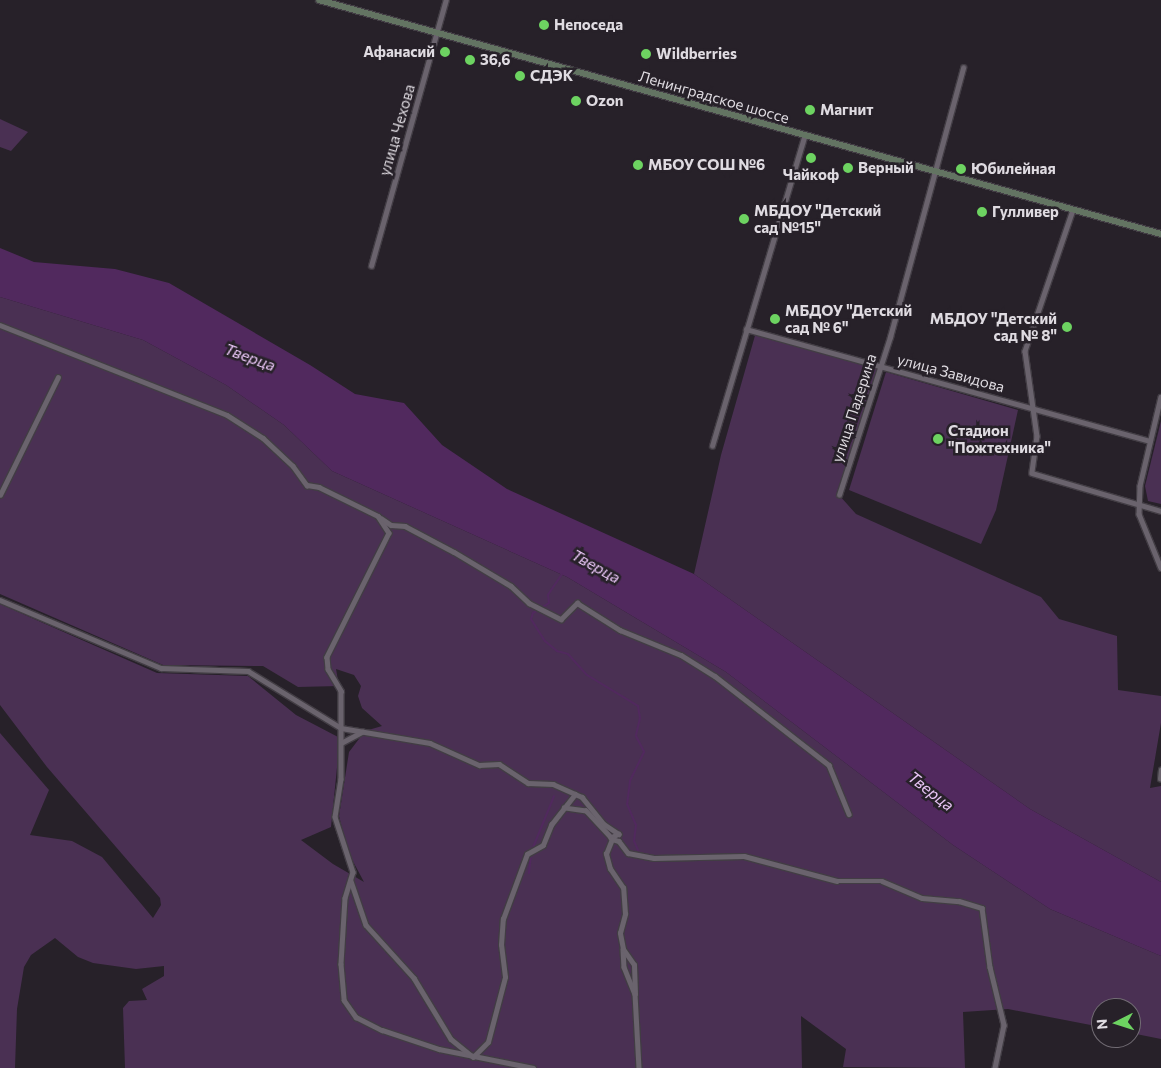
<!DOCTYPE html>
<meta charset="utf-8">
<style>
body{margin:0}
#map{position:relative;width:1161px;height:1068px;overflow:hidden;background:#272129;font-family:Commissioner,sans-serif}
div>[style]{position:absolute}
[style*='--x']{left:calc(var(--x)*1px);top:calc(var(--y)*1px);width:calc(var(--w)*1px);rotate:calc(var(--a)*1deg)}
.green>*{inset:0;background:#4a3053}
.water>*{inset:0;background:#51295e}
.stream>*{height:2px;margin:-1px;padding:0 1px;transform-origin:1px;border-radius:1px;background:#51295e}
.roads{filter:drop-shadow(1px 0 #423d44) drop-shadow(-1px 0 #423d44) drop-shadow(0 1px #423d44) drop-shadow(0 -1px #423d44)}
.street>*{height:4.5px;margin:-2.25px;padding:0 2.25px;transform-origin:2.25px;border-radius:2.25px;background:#6a636d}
.secondary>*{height:6px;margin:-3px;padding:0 3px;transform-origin:3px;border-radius:3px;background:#637462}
.dots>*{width:14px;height:14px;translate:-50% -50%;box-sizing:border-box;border:2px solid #272129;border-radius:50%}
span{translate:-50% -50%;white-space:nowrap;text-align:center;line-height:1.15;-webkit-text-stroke:5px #272129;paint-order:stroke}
.poi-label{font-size:15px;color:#dfdbe1;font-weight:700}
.left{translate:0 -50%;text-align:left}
.right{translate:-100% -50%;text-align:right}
.street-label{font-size:15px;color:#dfdbe1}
.water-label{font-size:16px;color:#e9c5f6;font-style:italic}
.north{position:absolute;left:1091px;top:998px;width:50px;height:50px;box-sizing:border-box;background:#272129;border:1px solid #716b73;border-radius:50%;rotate:265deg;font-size:14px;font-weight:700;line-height:20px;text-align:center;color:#dfdbe1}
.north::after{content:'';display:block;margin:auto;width:18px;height:22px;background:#6dd361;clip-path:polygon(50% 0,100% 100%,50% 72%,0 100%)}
</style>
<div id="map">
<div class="green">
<div style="clip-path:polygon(0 119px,28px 132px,11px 151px,0 147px)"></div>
<div style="clip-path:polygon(0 297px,143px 340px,226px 385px,284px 425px,332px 471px,567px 577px,726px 672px,953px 845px,1050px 909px,1161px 956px,1161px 1039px,1131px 1033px,1131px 1008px,1101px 1008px,1101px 1027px,1008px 1009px,963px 1012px,965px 1068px,843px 1067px,846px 1049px,801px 1016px,802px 1068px,125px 1068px,123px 1008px,129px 1001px,147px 1000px,142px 989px,164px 976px,164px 966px,136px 969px,93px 963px,78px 957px,55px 938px,31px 955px,24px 967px,17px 1009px,15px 1068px,0 1068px,0 733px,49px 790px,30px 835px,72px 841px,102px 857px,153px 918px,161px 905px,160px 898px,47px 767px,0 705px,0 604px,157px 673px,248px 676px,296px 715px,340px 738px,331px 827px,301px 840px,333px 864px,364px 882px,348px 852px,339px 816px,349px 752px,365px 731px,382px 726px,362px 708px,358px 696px,361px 686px,354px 675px,336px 669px,339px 686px,298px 687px,263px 666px,163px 665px,0 594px)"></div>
<div style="clip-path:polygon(756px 332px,881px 367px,839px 495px,856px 514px,1041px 597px,1059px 619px,1117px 636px,1118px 690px,1161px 696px,1161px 723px,1150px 788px,1161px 786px,1161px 882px,1030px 809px,694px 574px,721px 455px)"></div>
<div style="clip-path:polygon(886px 372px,1018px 410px,996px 510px,981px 544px,849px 490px)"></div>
<div style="clip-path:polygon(1161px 421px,1161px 504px,1148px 501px,1145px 486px)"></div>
</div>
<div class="water">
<div style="clip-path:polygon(0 248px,34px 262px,115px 269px,169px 283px,310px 365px,355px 394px,404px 403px,442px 445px,507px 489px,694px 574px,1030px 809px,1161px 882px,1161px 956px,1050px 909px,953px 845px,726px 672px,567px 577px,332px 471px,284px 425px,226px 385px,143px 340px,0 297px)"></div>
</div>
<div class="stream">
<div style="--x:562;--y:574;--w:25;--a:124"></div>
<div style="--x:548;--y:595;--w:8;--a:83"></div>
<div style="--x:549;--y:603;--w:19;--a:148"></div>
<div style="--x:533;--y:613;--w:6;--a:108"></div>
<div style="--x:531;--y:619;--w:26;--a:58"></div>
<div style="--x:545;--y:641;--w:16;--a:40"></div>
<div style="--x:557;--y:651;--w:11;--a:15"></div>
<div style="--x:568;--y:654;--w:28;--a:48"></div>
<div style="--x:587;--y:675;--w:60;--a:31.3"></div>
<div style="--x:638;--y:706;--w:12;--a:81"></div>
<div style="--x:640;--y:718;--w:18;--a:103"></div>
<div style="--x:636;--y:736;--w:18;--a:63"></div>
<div style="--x:644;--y:752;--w:32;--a:116"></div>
<div style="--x:630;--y:781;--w:23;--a:97"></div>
<div style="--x:627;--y:804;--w:23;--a:67"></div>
<div style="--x:636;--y:825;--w:16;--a:97"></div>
<div style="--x:634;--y:841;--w:10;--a:66"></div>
<div style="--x:532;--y:850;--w:58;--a:-67.8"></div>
<div style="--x:529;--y:873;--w:18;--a:-84"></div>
</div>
<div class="roads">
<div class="street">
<div style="--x:1073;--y:210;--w:149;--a:108.8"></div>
<div style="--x:1025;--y:351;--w:86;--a:82"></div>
<div style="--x:1037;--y:436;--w:37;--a:98"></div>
<div style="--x:1032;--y:473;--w:134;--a:16.4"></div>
<div style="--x:371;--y:266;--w:276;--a:-74.3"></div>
<div style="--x:0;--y:325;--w:244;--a:21.6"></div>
<div style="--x:227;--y:415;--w:43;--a:32.6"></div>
<div style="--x:263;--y:438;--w:41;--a:43"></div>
<div style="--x:293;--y:466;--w:24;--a:54"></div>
<div style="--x:307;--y:485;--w:12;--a:9"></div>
<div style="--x:319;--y:487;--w:66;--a:26.2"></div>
<div style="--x:378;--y:516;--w:20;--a:57"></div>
<div style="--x:389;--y:533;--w:139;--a:116.6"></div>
<div style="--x:327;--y:657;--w:12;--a:85"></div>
<div style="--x:328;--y:669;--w:26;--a:59"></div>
<div style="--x:341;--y:691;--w:88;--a:90"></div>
<div style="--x:341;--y:779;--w:38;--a:99"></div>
<div style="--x:335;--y:817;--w:58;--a:71.9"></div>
<div style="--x:353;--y:872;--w:27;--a:107"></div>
<div style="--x:345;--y:898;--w:66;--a:93.5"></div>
<div style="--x:341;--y:964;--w:36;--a:85"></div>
<div style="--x:344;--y:1000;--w:21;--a:55"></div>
<div style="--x:356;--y:1017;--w:29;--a:27"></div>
<div style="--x:382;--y:1030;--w:60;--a:18.4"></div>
<div style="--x:439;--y:1049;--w:96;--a:11.4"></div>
<div style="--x:746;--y:329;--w:419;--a:15.5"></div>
<div style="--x:1161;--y:397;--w:91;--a:103.3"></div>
<div style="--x:1140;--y:486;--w:28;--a:92"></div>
<div style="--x:1139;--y:514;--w:58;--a:67.8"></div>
<div style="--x:712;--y:446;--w:325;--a:-73.4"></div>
<div style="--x:0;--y:495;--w:131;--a:-63.8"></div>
<div style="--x:839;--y:495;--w:166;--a:-72.1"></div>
<div style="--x:890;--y:337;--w:279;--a:-74.8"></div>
<div style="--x:381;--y:518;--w:12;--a:35"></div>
<div style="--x:391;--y:525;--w:14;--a:4"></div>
<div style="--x:405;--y:526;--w:55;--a:28"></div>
<div style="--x:454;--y:552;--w:66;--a:30.8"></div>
<div style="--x:511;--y:586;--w:25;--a:43"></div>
<div style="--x:529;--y:603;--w:36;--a:27"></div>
<div style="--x:561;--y:619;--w:23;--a:-45"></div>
<div style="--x:577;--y:603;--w:51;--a:32.1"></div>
<div style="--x:620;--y:630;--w:66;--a:22.3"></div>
<div style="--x:681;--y:655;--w:40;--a:32"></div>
<div style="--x:715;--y:676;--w:145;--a:38"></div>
<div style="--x:829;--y:765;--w:53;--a:67.8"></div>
<div style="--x:0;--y:600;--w:175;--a:22.9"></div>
<div style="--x:161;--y:668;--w:87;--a:2"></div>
<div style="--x:248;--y:671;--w:109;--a:31.5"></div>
<div style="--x:341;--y:728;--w:90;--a:9.6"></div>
<div style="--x:430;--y:743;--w:54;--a:24.2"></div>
<div style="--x:479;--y:765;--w:20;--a:-3"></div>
<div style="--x:499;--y:764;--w:35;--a:33"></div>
<div style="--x:528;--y:783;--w:25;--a:2"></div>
<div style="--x:553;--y:784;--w:24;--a:24"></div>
<div style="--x:341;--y:743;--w:24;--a:-28"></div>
<div style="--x:1160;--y:779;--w:9;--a:-84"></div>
<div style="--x:351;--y:881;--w:46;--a:71.2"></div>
<div style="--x:366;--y:925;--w:72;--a:47.8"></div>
<div style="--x:414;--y:978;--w:71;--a:58.8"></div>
<div style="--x:451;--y:1039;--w:28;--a:39"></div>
<div style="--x:473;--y:1057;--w:21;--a:-45"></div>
<div style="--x:488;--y:1042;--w:67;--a:-75.3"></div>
<div style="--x:505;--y:977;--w:32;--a:-97"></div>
<div style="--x:501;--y:945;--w:26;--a:-86"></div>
<div style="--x:503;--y:919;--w:69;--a:-69.7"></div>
<div style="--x:527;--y:854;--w:18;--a:-29"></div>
<div style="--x:543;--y:845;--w:22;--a:-68"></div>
<div style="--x:551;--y:825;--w:39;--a:-52"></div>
<div style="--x:575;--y:794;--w:8;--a:23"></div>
<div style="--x:582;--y:797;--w:35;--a:51"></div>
<div style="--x:604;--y:824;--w:18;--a:34"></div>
<div style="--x:619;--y:834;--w:9;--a:153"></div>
<div style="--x:611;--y:838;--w:37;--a:-133"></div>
<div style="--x:586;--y:811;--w:22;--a:-172"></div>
<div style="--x:623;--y:949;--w:18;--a:87"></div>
<div style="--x:624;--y:967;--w:29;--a:68"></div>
<div style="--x:635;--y:994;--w:29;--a:-92"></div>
<div style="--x:634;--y:965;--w:19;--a:-125"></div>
<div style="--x:623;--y:949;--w:16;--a:-101"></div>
<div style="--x:620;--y:933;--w:20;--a:-75"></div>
<div style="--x:625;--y:914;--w:26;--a:-94"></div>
<div style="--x:623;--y:888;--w:23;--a:-124"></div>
<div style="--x:610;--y:869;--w:16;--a:-105"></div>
<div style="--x:606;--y:854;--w:16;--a:-68"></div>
<div style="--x:612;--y:839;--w:7;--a:16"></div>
<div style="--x:619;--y:841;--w:15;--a:53"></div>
<div style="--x:628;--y:853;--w:26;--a:11"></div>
<div style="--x:654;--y:858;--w:90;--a:-1.3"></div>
<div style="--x:744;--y:856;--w:96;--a:15"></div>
<div style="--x:837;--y:881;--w:45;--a:0"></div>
<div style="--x:882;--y:881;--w:43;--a:23"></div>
<div style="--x:922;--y:898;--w:37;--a:5"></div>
<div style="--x:959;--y:901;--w:24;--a:17"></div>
<div style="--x:982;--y:908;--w:60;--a:82.3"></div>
<div style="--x:990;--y:967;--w:60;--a:76.4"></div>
<div style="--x:1004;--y:1025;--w:44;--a:101.8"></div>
<div style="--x:635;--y:994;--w:74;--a:86.9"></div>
</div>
<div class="secondary">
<div style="--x:319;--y:0;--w:874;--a:15.53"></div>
</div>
</div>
<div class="dots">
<div style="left:544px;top:25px;background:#6dd361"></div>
<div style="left:445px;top:52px;background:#6dd361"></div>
<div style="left:646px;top:54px;background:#6dd361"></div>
<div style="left:470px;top:60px;background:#6dd361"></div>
<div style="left:520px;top:76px;background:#6dd361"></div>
<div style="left:576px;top:101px;background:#6dd361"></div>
<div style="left:810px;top:110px;background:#6dd361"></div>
<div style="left:811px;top:158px;background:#6dd361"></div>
<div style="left:638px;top:165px;background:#6dd361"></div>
<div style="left:848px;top:168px;background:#6dd361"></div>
<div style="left:961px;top:169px;background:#6dd361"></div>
<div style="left:982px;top:212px;background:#6dd361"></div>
<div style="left:744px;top:219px;background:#6dd361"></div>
<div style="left:775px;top:319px;background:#6dd361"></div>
<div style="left:1067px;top:327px;background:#6dd361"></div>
<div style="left:938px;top:439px;background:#6dd361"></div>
</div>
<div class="poi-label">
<span class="left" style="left:554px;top:25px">Непоседа</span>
<span class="right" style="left:435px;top:52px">Афанасий</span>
<span class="left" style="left:656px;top:54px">Wildberries</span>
<span class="left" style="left:480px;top:60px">36,6</span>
<span class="left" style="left:530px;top:76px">СДЭК</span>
<span class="left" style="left:586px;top:101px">Ozon</span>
<span class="left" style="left:820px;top:110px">Магнит</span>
<span class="left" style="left:648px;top:165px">МБОУ СОШ №6</span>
<span class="left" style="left:858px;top:168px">Верный</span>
<span class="left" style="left:971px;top:169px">Юбилейная</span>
<span style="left:811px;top:175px">Чайкоф</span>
<span class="left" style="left:754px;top:219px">МБДОУ "Детский<br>сад №15"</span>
<span class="left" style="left:992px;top:212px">Гулливер</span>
<span class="left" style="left:785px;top:319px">МБДОУ "Детский<br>сад № 6"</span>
<span class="right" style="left:1057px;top:327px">МБДОУ "Детский<br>сад № 8"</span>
<span class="left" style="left:948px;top:439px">Стадион<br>"Пожтехника"</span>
</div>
<div class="street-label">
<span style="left:714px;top:97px;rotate:16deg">Ленинградское шоссе</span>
<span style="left:397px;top:130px;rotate:-74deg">улица Чехова</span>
<span style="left:951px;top:373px;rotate:15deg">улица Завидова</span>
<span style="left:854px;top:408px;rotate:-72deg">улица Падерина</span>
</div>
<div class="water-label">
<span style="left:250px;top:357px;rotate:20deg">Тверца</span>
<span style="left:596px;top:566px;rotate:29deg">Тверца</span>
<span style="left:931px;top:791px;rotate:38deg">Тверца</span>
</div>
<div class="north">N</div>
</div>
